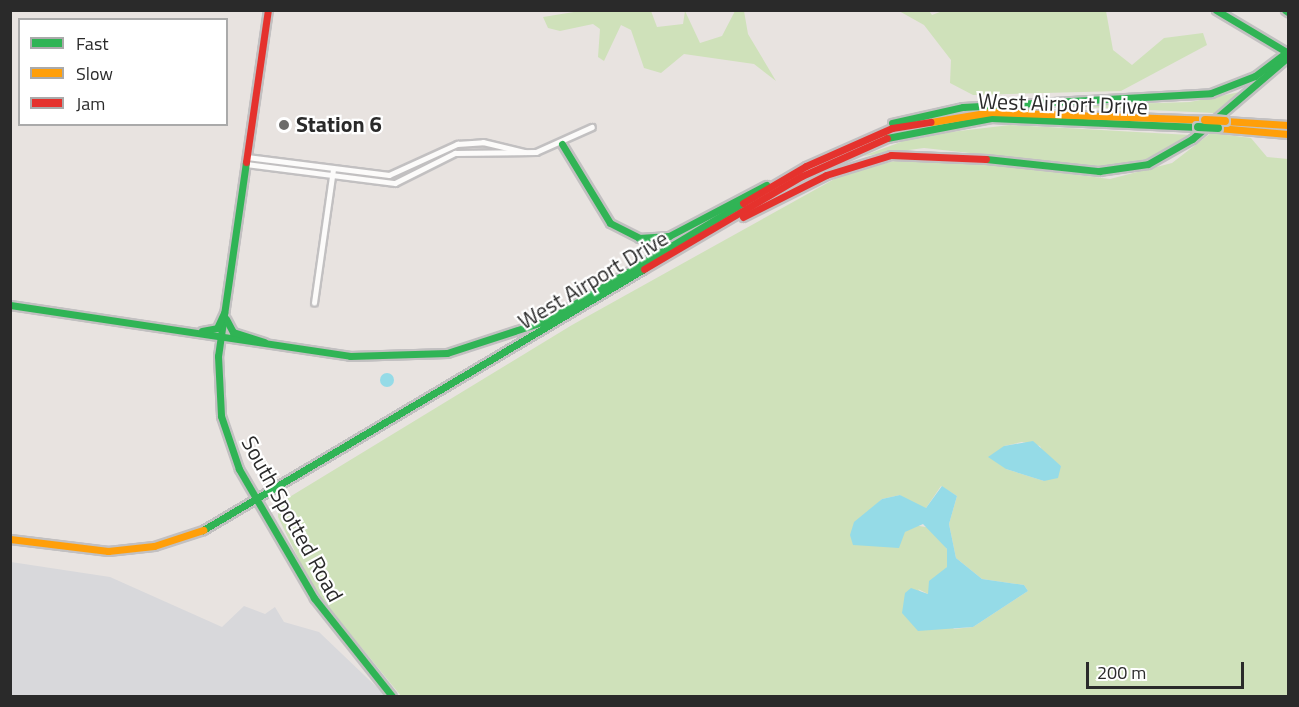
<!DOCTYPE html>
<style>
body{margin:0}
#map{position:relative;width:1299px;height:707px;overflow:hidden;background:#e8e3e0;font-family:"Titillium Web",sans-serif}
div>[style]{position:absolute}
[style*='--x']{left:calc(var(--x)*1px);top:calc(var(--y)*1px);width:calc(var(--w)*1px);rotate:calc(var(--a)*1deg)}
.airport>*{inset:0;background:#d8d8db}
.green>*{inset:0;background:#cfe1ba}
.water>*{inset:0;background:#95dbe7}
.round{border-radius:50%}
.roads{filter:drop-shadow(2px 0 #c2c0c1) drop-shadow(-2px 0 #c2c0c1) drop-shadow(0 2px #c2c0c1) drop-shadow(0 -2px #c2c0c1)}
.street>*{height:4.5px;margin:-2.25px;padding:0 2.25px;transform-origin:2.25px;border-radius:2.25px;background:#fcfbfa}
.fast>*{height:7px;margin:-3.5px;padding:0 3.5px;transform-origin:3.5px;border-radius:3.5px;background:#30b455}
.slow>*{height:7px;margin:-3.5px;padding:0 3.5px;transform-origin:3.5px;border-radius:3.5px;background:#ff9f0a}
.jam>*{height:7px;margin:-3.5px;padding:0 3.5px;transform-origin:3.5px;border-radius:3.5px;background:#e5322d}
.bridges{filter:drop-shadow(2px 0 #c4c2c1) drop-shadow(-2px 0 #c4c2c1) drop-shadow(0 2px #c4c2c1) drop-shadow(0 -2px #c4c2c1)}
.fast-bridge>*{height:8px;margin:-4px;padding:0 4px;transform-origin:4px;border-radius:4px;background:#30b455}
.slow-bridge>*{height:8px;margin:-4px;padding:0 4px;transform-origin:4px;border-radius:4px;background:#ff9f0a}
.dots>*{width:16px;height:16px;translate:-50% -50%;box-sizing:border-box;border:3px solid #fff;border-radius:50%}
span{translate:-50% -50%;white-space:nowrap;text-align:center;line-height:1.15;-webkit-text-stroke:4.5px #fff;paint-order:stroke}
.street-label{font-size:22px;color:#2a2a2a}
.poi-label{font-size:22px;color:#2a2a2a;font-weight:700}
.left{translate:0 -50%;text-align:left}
.frame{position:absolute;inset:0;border:12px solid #2a2a2a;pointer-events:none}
.legend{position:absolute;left:18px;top:18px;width:210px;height:108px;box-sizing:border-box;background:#fff;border:2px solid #aaa;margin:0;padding:8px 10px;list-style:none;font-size:18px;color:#2a2a2a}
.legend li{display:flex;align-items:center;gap:12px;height:30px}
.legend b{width:30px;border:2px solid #aaa}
.scale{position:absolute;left:1086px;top:662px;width:158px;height:27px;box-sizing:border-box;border:3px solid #2a2a2a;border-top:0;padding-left:8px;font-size:18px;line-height:21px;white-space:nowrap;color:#2a2a2a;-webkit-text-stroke:4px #fff;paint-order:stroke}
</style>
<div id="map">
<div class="airport">
<div style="clip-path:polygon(11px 562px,110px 577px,222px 627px,244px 606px,265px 614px,275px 607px,284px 622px,319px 632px,386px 696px,11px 696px)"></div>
</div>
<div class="green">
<div style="clip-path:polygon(945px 10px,1106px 11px,1113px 50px,1132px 65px,1164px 38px,1203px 33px,1207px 45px,1121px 91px,973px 95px,950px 83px,951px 60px,924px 25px,899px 11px,929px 11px,932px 15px)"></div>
<div style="clip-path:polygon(580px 11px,651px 11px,657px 27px,683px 24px,685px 11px,700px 43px,722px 36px,735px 11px,744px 11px,748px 34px,776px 81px,754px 64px,684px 54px,661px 73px,644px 68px,631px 30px,621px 25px,604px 61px,598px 57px,600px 29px,593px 24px,560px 31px,548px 28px,543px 17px)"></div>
<div style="clip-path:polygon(1240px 92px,1214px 113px,1063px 106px,1190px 102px)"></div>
<div style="clip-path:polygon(1010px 125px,1190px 135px,1147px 159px,1099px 167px,924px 148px,863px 156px,917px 136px)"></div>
<div style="clip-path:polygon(evenodd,1211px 133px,1251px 138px,1267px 157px,1288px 159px,1288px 696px,401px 696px,313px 588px,278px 517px,278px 504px,572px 325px,847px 172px,908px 158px,944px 158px,1110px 179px,1172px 163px,1211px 133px,1022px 442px,1040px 446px,1044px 455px,1061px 466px,1044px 481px,1006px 469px,1004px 446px,1022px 442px,1211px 133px,941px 486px,957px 496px,949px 524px,956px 558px,982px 579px,1024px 585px,1028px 591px,973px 627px,954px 629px,918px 589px,928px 594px,947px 567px,947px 549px,932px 528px,913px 525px,888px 546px,875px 543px,865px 515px,882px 499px,900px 495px,918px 509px,926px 508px,941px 486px)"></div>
</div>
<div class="water">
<div class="round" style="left:380px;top:373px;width:14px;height:14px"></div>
<div style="clip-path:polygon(1033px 441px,1061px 466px,1058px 478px,1044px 481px,1006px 469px,988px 457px,1004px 446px)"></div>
<div style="clip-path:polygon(942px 486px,957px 496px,949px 524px,956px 558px,982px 579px,1024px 585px,1028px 591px,973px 627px,918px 631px,902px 613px,905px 593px,911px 588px,928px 594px,929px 581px,947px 567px,947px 549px,923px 524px,905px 532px,899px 548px,853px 545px,850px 535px,854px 522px,882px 499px,900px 495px,926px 508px)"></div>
</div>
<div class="roads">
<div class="street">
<div style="--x:247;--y:157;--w:143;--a:7.2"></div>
<div style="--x:389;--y:175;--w:75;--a:-24.5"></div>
<div style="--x:457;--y:144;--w:26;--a:-4"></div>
<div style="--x:483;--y:142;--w:43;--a:13.4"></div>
<div style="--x:246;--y:164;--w:150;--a:7.3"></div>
<div style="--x:395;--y:183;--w:67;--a:-26.6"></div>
<div style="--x:455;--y:153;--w:81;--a:-0.7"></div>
<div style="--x:536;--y:152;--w:61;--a:-24.1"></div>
<div style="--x:314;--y:303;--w:135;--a:-81.9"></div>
</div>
<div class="fast">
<div style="--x:1216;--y:10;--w:84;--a:30.8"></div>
<div style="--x:1285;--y:10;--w:4;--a:34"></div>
<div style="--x:892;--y:123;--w:73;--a:-12.7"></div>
<div style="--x:963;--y:107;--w:248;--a:-3.2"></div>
<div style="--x:1211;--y:93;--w:47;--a:-21.1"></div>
<div style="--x:1255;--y:76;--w:41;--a:-37.1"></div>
<div style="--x:887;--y:138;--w:106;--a:-10.9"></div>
<div style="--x:991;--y:118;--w:207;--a:2.5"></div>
<div style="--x:562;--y:144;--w:92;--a:58.7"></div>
<div style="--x:610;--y:223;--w:33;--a:27"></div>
<div style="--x:639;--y:238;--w:30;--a:-4"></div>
<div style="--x:669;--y:236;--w:110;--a:-27.7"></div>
<div style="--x:986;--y:159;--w:114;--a:6.1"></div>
<div style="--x:1099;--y:171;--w:49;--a:-8.1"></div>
<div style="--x:1148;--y:164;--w:51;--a:-29.6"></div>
<div style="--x:1192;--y:139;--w:126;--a:-40.5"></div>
<div style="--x:246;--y:162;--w:196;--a:98.2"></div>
<div style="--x:218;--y:356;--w:60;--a:87.1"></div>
<div style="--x:221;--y:416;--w:56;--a:71.2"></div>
<div style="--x:239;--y:469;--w:149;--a:59.8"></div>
<div style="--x:314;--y:598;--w:125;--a:51.5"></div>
<div style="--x:10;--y:305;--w:344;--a:8.5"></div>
<div style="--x:350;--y:356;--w:97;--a:-1.8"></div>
<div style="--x:447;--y:353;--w:106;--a:-18.1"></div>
<div style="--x:548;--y:320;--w:227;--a:-31"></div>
<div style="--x:226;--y:319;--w:15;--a:62"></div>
<div style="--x:233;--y:332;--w:33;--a:18"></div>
<div style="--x:202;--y:331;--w:15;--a:-11"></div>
<div style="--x:217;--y:328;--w:17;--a:-65"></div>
<div style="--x:203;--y:530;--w:512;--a:-30.62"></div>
</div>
<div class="slow">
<div style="--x:1225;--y:121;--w:63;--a:3.6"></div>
<div style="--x:931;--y:122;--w:61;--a:-9.5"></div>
<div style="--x:991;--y:112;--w:214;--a:2.1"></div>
<div style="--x:1218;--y:128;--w:70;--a:4.9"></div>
<div style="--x:10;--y:539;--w:99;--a:7"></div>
<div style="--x:108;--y:551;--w:46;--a:-6.2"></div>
<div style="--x:154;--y:546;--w:52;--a:-18.1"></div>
</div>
<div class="jam">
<div style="--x:246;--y:162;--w:154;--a:-81.8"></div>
<div style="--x:743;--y:203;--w:73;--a:-30.4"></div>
<div style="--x:806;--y:166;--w:94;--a:-23.8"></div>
<div style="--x:892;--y:128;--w:39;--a:-9"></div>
<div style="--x:743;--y:217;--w:93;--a:-26.8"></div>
<div style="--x:826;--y:175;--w:68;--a:-17.1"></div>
<div style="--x:891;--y:155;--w:95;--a:2.4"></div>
<div style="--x:644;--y:269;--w:183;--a:-30.5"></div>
<div style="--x:802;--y:176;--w:93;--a:-24.1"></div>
</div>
</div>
<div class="bridges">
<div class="fast-bridge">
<div style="--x:1198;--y:127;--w:20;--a:3"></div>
</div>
<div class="slow-bridge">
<div style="--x:1205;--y:120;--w:20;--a:3"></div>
</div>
</div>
<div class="dots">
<div style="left:284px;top:125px;background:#6c6b6a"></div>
</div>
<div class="street-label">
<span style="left:1063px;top:104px;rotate:2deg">West Airport Drive</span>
<span style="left:593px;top:280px;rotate:-31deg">West Airport Drive</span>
<span style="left:292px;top:519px;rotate:61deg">South Spotted Road</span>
</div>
<div class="poi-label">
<span class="left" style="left:296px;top:125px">Station 6</span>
</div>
<div class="frame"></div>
<ul class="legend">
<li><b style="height:8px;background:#30b455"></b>Fast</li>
<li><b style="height:8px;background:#ff9f0a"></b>Slow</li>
<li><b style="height:8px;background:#e5322d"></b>Jam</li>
</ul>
<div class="scale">200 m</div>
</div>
